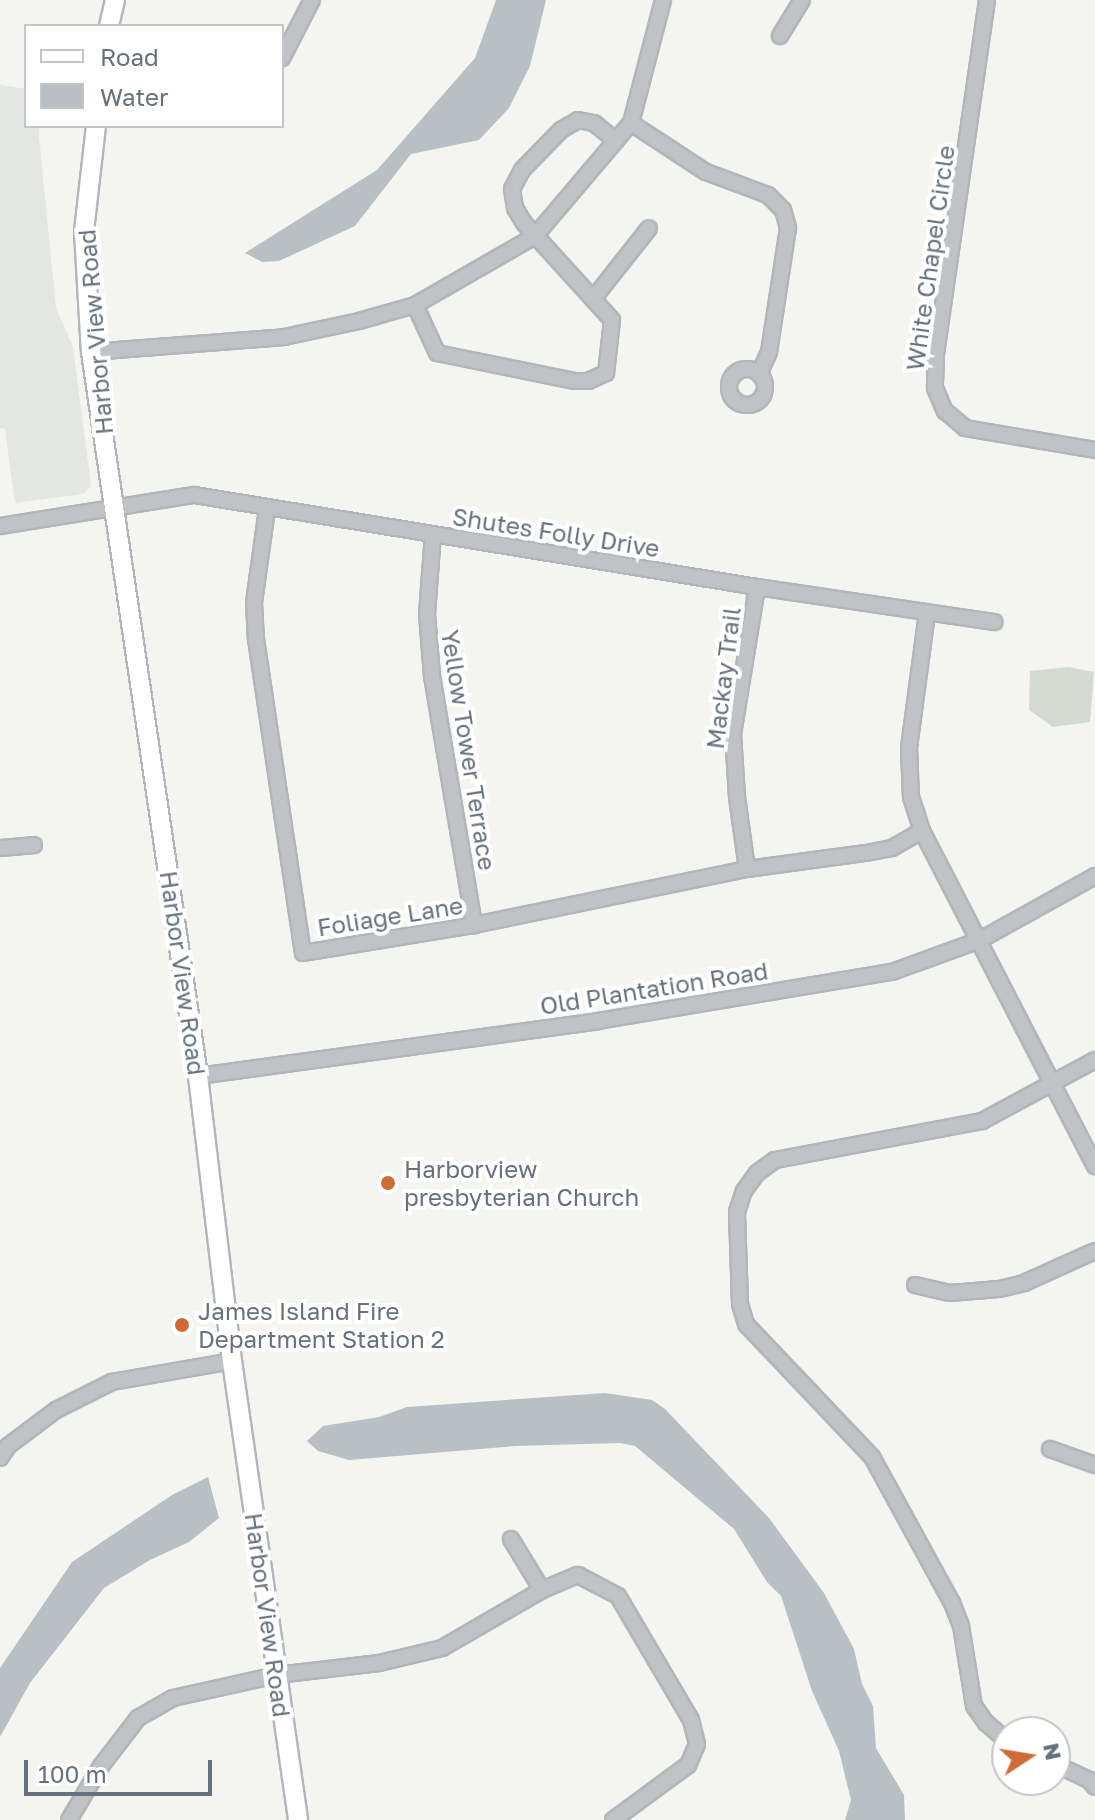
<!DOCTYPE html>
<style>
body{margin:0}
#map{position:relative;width:1095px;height:1820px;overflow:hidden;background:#f4f4f1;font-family:"Golos Text",sans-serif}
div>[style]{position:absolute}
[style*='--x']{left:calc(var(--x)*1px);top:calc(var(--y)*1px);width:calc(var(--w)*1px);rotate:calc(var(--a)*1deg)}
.built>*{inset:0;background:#e4e6e4}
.green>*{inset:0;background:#d4dad2}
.water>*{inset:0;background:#b8c0c5}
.roads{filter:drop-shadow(2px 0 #b2b6ba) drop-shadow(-2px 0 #b2b6ba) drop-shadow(0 2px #b2b6ba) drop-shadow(0 -2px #b2b6ba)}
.street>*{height:14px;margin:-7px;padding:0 7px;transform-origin:7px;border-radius:7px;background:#c0c2c5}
.street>.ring{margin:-7px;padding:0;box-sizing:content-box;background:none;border:14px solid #c0c2c5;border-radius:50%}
.secondary>*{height:18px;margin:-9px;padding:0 9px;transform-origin:9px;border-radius:9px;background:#fff}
.dots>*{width:22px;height:22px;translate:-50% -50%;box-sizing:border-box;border:4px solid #fff;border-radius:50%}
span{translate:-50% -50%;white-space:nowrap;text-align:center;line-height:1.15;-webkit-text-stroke:8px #fff;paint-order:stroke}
.street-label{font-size:24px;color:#66717e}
.poi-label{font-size:24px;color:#66717e}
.left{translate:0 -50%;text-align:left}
.legend{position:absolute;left:24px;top:24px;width:260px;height:104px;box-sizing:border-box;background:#fff;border:2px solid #c2c6cb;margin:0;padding:10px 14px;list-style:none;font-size:24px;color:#66717e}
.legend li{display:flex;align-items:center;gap:16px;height:40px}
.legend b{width:40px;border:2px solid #c2c6cb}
.north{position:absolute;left:991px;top:1716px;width:80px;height:80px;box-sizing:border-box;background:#fff;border:2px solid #c2c6cb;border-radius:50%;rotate:78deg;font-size:22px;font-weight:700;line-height:32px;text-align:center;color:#66717e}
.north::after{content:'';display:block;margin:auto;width:28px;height:36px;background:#cf6c36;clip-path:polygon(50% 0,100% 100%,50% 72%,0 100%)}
.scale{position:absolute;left:24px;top:1760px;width:188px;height:36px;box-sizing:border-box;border:4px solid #66717e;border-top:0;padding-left:10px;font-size:24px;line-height:28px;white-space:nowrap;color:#66717e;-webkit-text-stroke:6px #fff;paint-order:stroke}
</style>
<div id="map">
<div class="built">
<div style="clip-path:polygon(0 85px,26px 89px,26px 126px,38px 126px,56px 308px,73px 347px,91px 486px,83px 494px,15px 503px,5px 429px,0 428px)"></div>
</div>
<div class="green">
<div style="clip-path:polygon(1068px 667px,1094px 672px,1090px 722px,1053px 727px,1029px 710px,1030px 671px)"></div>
</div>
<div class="water">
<div style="clip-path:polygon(496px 0,546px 0,530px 66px,509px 108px,479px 140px,411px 154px,355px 226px,279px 261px,262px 262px,245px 253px,377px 170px,475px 58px)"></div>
<div style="clip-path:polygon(605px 1393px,652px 1400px,665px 1409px,769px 1518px,824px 1593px,854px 1649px,862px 1684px,873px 1706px,876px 1748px,904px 1795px,905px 1820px,845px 1820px,851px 1800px,839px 1751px,812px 1691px,781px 1596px,767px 1582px,734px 1529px,635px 1446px,620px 1443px,515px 1446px,349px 1460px,318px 1451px,307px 1441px,323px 1426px,379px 1417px,407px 1407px)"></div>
<div style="clip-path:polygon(208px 1477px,219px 1518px,189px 1542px,150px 1560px,104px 1588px,30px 1683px,0 1737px,0 1668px,72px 1562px,172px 1495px)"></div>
</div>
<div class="roads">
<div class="street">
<div style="--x:987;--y:0;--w:359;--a:98.2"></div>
<div style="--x:936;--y:355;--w:33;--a:92"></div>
<div style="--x:935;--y:388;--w:25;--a:67"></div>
<div style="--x:945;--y:411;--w:26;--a:40"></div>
<div style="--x:965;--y:428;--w:132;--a:9.6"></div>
<div style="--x:780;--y:36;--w:42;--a:-58.6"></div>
<div style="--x:282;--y:58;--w:65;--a:-62.7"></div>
<div style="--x:631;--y:123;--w:90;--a:33.2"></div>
<div style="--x:706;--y:172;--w:66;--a:20.4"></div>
<div style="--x:768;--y:195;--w:21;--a:45"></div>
<div style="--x:783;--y:210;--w:19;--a:74"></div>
<div style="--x:788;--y:228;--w:125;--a:98.7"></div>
<div style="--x:769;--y:352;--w:24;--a:114"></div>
<div style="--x:593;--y:299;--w:90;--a:-51.7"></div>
<div style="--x:415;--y:305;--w:53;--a:65.4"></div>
<div style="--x:437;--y:353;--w:141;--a:11.5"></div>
<div style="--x:575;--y:381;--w:13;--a:0"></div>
<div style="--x:588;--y:381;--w:20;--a:-24"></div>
<div style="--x:606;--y:373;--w:53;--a:-83.5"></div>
<div style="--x:612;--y:320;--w:131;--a:-132.2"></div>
<div style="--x:524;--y:223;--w:17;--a:-121"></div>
<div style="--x:515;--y:208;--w:19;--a:-99"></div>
<div style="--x:512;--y:189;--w:21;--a:-62"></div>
<div style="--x:522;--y:170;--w:56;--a:-45.7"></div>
<div style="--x:561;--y:130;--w:20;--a:-30"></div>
<div style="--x:578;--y:120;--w:16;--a:11"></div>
<div style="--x:594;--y:123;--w:28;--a:39"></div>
<div style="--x:91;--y:352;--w:194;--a:-4.4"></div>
<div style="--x:284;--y:337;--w:77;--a:-12"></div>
<div style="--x:359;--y:321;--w:58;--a:-15.9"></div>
<div style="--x:415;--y:305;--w:138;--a:-29.9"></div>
<div style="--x:535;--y:236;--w:148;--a:-49.7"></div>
<div style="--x:631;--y:123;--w:127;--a:-75.4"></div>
<div class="ring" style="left:729px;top:369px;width:22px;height:22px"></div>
<div style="--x:267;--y:509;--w:95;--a:97.9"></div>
<div style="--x:254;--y:603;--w:36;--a:87"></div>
<div style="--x:256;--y:639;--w:317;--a:81.5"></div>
<div style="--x:303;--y:953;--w:173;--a:-9.3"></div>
<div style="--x:474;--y:925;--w:279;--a:-11.6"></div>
<div style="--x:747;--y:869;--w:120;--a:-7.7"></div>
<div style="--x:866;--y:853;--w:26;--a:-11"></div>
<div style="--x:892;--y:848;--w:34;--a:-30"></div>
<div style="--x:0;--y:526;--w:196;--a:-9.1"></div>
<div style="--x:194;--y:495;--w:570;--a:9.28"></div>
<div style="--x:757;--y:587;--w:240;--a:8.4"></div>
<div style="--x:433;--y:534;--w:80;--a:94.3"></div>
<div style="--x:427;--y:614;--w:62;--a:85.4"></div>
<div style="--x:432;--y:676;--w:253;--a:80.4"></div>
<div style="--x:927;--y:613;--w:136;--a:97.6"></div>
<div style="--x:909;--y:748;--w:49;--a:87.7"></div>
<div style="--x:911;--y:797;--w:36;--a:72"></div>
<div style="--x:922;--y:831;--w:377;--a:62.7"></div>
<div style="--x:0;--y:848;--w:34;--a:-5"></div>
<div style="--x:747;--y:869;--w:73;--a:-97.9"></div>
<div style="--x:737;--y:797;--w:63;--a:-93.6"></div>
<div style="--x:733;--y:734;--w:149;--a:-80.7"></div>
<div style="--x:198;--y:1076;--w:404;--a:-7.8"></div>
<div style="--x:598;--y:1021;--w:298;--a:-9.5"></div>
<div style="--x:892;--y:972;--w:94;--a:-20"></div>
<div style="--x:980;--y:940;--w:132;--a:-29.1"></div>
<div style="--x:915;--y:1285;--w:36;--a:13"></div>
<div style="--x:950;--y:1293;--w:49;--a:-4.7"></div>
<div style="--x:999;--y:1289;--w:26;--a:-13"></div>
<div style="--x:1024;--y:1283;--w:78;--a:-24.3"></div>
<div style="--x:1050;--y:1449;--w:48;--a:19.6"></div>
<div style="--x:0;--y:1458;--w:14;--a:-56"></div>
<div style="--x:8;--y:1446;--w:60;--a:-36.9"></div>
<div style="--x:56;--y:1410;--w:63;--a:-26.6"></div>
<div style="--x:112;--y:1382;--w:122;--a:-9.9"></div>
<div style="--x:511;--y:1539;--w:60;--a:58.7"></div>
<div style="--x:1007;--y:1741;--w:28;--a:-139"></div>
<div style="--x:986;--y:1723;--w:21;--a:-125"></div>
<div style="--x:974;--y:1706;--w:81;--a:-99.2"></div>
<div style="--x:961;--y:1626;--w:25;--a:-111"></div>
<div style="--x:952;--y:1603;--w:166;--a:-118.7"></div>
<div style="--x:872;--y:1457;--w:183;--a:-133.5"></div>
<div style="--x:746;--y:1324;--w:21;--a:-107"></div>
<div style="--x:740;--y:1304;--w:92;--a:-91.9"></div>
<div style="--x:737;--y:1212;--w:22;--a:-72"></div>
<div style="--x:744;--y:1191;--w:22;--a:-54"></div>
<div style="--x:757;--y:1173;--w:22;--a:-36"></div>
<div style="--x:775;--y:1160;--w:211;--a:-10.7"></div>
<div style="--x:982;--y:1121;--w:128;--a:-28.4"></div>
<div style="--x:1055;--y:1764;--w:38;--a:25"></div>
<div style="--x:1089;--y:1780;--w:9;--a:49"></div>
<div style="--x:69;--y:1820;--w:63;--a:-59.3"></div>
<div style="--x:101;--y:1766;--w:61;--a:-52.4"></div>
<div style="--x:138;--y:1718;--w:40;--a:-29.7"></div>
<div style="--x:173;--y:1698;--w:107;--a:-12.5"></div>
<div style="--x:277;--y:1675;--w:103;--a:-6.7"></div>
<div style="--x:379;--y:1663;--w:65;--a:-13.4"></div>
<div style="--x:442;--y:1648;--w:116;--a:-30.1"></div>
<div style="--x:542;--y:1590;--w:39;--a:-23"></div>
<div style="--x:578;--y:1575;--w:45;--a:27.7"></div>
<div style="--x:618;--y:1596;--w:144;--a:59.5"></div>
<div style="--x:691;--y:1720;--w:25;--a:76"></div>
<div style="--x:697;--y:1744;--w:23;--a:113"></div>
<div style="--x:688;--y:1765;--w:93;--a:143.7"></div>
</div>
<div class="secondary">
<div style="--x:109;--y:26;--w:27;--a:-77"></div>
<div style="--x:96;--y:126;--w:107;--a:96.5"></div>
<div style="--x:84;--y:232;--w:120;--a:86.7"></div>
<div style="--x:91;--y:352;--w:732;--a:81.59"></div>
<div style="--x:198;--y:1076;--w:287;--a:83.2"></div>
<div style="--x:232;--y:1361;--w:464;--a:81.8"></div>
</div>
</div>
<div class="dots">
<div style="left:388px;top:1183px;background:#cf6c36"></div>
<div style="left:182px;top:1325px;background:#cf6c36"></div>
</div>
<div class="street-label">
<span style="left:930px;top:258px;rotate:-82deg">White Chapel Circle</span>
<span style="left:95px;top:332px;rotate:-95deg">Harbor View Road</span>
<span style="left:556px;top:532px;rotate:9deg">Shutes Folly Drive</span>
<span style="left:723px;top:678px;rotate:-83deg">Mackay Trail</span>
<span style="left:469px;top:750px;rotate:81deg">Yellow Tower Terrace</span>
<span style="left:390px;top:916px;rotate:-9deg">Foliage Lane</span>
<span style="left:183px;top:973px;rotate:82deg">Harbor View Road</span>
<span style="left:654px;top:988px;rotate:-9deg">Old Plantation Road</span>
<span style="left:268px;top:1615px;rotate:82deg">Harbor View Road</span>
</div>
<div class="poi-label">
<span class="left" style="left:404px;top:1183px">Harborview<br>presbyterian Church</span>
<span class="left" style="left:198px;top:1325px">James Island Fire<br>Department Station 2</span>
</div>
<ul class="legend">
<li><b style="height:10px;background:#fff"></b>Road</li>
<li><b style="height:22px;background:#b8c0c5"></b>Water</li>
</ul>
<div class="north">N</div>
<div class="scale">100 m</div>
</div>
